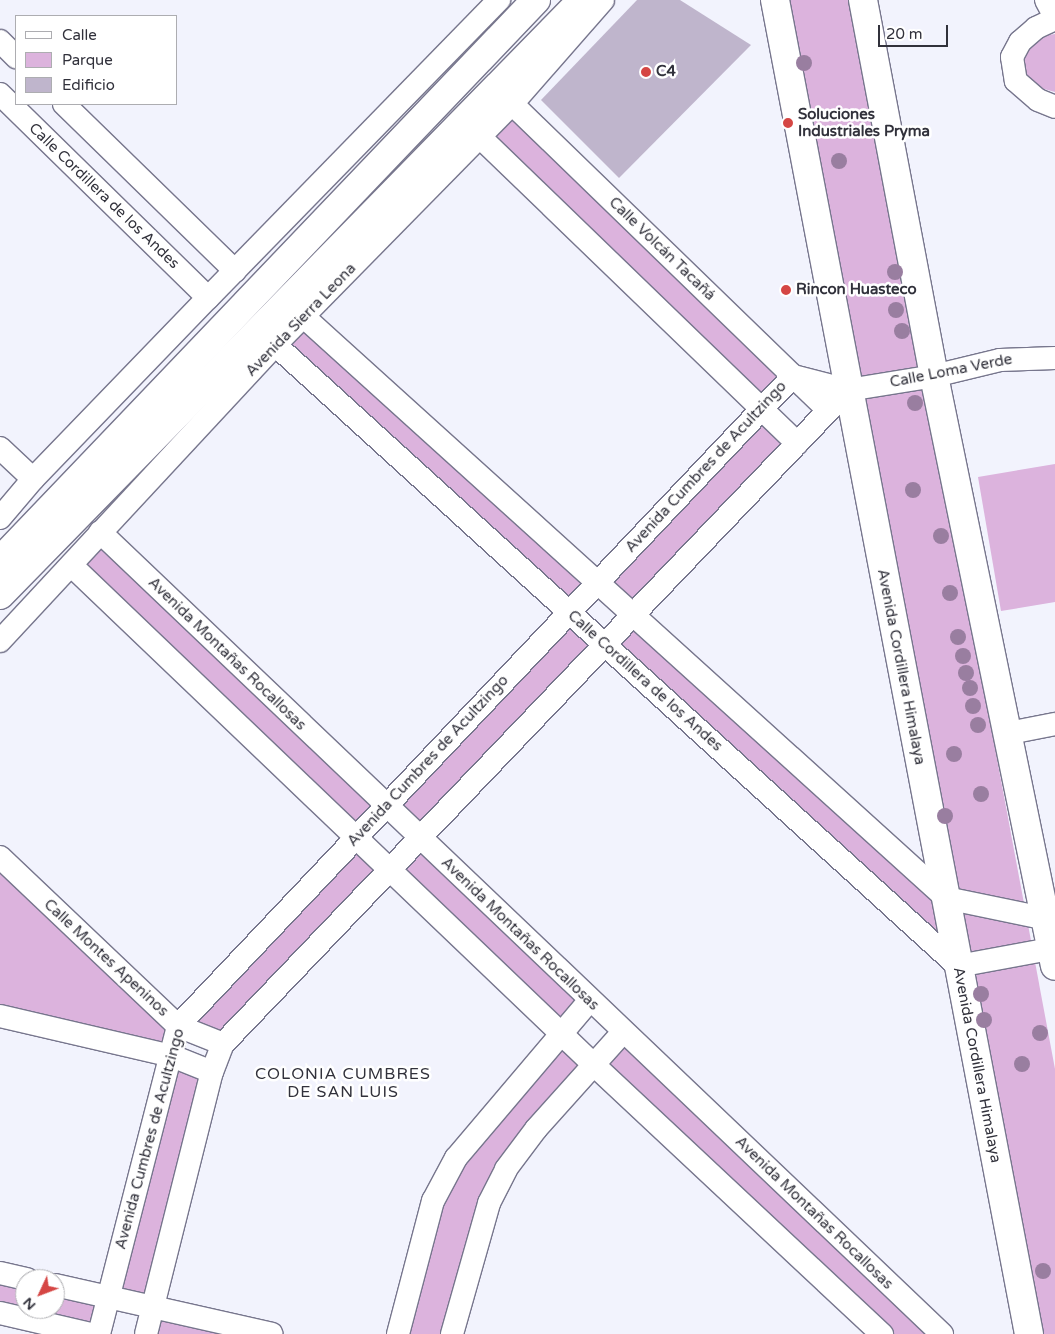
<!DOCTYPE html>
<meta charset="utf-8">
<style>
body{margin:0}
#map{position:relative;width:1055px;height:1334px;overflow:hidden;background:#f2f3fd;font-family:"Varela Round",sans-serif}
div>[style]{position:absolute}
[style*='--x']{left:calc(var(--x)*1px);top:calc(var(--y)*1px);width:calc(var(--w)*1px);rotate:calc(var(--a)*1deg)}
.green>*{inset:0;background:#dcb3dd}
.building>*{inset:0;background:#bfb5cc}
.roads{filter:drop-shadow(1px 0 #77768d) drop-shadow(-1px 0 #77768d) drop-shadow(0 1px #77768d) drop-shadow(0 -1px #77768d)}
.minor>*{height:22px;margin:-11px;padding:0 11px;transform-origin:11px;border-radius:11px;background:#fff}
.major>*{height:28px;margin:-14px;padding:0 14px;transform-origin:14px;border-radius:14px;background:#fff}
.highway>*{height:28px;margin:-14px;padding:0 14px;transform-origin:14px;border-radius:14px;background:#fff}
.trees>*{width:16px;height:16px;margin:-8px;border-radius:50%;background:#997ea0}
.dots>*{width:14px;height:14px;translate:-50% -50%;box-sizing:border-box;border:2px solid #fff;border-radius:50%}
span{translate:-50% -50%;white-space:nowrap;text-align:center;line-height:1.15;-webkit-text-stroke:5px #fff;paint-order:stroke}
.poi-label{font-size:15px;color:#31313b;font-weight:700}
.left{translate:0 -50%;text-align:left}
.street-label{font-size:15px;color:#31313b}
.neighbourhood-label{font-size:16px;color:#31313b;letter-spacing:1px}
.legend{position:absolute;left:15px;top:15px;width:162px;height:90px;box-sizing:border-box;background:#fff;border:1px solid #adadb1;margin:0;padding:6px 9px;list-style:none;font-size:15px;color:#31313b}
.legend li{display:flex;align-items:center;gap:10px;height:25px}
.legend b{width:25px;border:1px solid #adadb1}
.north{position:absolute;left:15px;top:1269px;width:50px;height:50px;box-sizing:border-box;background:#fff;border:1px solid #adadb1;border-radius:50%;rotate:227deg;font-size:14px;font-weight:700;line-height:20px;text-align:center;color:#31313b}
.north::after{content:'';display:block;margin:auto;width:18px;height:22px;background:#d54644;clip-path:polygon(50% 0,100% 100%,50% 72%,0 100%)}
.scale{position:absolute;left:878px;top:25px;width:70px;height:22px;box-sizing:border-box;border:2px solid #31313b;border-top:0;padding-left:6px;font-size:15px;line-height:18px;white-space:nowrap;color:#31313b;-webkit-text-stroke:4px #fff;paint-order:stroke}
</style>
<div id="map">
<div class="green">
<div style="clip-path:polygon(784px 0,855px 0,1055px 1069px,1055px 1334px,1035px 1334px)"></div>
<div style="clip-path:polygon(1055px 34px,1055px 92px,1037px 87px,1022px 70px,1022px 51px,1041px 36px)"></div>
<div style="clip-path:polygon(evenodd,512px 104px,793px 376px,761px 409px,797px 443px,633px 615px,946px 898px,958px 966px,605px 645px,420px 838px,589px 1001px,561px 1034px,593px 1064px,623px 1032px,942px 1334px,882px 1334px,593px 1064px,506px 1169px,452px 1334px,398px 1334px,433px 1201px,561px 1034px,389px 869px,223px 1044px,178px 1026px,172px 1056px,212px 1072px,152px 1307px,272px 1334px,146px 1334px,152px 1307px,108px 1297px,99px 1334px,0 1313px,0 1273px,25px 1279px,25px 1309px,55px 1309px,55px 1285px,107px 1297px,172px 1057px,0 1016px,0 857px,178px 1026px,356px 838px,71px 565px,100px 532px,386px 805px,569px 612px,275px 345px,304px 317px,597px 582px,761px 409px,480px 137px,512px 104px,597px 582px,633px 615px,605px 644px,569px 612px,597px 582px,512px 104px,386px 806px,419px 838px,389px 869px,356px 838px,386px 806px)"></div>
<div style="clip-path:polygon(1055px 464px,1055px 602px,1001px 611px,978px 477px)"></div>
</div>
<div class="building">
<div style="clip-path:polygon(637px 0,680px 0,751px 45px,619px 178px,541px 100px)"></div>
</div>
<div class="roads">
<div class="minor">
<div style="--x:1046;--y:0;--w:19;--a:62"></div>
<div style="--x:1055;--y:19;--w:21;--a:155"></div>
<div style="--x:1036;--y:28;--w:21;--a:139"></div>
<div style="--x:1020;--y:42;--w:17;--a:118"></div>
<div style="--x:1012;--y:57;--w:24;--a:81"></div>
<div style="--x:1016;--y:81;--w:29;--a:41"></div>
<div style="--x:1038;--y:100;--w:18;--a:22"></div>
<div style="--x:0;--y:41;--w:23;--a:45"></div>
<div style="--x:0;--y:94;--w:291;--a:44.4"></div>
<div style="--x:502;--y:94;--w:454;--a:44.1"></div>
<div style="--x:64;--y:104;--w:239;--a:44.3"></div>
<div style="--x:480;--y:137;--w:441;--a:44"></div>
<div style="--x:304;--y:317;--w:866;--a:42.14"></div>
<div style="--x:946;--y:898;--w:103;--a:11.7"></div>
<div style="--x:1047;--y:919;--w:8;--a:-14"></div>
<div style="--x:259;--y:330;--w:945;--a:42.3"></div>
<div style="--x:958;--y:966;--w:99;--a:-10.5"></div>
<div style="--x:0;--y:448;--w:45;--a:43.2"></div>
<div style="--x:0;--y:518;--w:51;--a:-49.8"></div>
<div style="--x:33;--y:479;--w:252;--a:-46"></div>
<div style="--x:208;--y:298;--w:417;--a:-45.7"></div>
<div style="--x:100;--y:532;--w:1163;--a:43.61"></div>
<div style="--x:71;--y:565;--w:722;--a:43.71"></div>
<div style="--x:593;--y:1064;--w:396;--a:43.1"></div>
<div style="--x:0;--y:641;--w:404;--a:-47.1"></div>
<div style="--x:275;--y:345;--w:338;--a:-45.5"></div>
<div style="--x:512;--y:104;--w:138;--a:-48.8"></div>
<div style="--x:1009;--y:733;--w:47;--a:-11.1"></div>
<div style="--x:0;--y:857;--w:245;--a:43.5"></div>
<div style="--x:178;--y:1026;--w:48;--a:21.8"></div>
<div style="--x:0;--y:1016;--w:177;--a:13.1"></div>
<div style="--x:172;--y:1056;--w:43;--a:21.8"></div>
<div style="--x:0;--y:1273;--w:28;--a:13"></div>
<div style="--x:55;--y:1285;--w:222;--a:12.7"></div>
<div style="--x:0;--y:1313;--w:93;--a:13"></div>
<div style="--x:99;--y:1334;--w:318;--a:-75.6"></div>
<div style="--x:178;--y:1026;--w:895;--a:-46.58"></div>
<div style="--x:793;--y:376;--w:57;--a:14.3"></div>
<div style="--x:848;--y:390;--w:87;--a:-9.2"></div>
<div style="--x:934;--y:376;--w:68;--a:-13.6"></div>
<div style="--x:1000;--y:360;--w:55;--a:-2.1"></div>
<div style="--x:146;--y:1334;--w:270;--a:-75.9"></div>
<div style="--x:212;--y:1072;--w:30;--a:-69"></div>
<div style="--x:223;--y:1044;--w:905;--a:-46.3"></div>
<div style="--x:398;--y:1334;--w:138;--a:-75.3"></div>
<div style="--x:433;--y:1201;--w:49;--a:-61.9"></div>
<div style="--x:456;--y:1158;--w:206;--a:-49.7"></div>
<div style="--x:452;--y:1334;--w:136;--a:-74.2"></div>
<div style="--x:489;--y:1203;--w:38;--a:-63"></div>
<div style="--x:506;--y:1169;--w:50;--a:-53.1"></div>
<div style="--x:536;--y:1129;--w:130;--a:-48.1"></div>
</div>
<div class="major">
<div style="--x:775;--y:0;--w:1358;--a:79.22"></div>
<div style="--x:863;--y:0;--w:383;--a:79.3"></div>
<div style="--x:934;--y:376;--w:602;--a:78.41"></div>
</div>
<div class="highway">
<div style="--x:0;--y:561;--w:776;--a:-46.31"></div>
<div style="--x:0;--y:595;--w:832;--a:-45.63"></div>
</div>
</div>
<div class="trees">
<div style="left:804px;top:63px"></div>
<div style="left:839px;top:161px"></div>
<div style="left:895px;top:272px"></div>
<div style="left:896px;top:310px"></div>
<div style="left:902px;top:331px"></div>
<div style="left:915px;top:403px"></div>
<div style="left:913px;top:490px"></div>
<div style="left:941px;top:536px"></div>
<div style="left:950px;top:593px"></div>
<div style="left:958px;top:637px"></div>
<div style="left:963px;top:656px"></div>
<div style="left:966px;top:673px"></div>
<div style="left:970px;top:688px"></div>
<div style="left:973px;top:706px"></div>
<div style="left:978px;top:725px"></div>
<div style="left:954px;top:754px"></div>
<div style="left:981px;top:794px"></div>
<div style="left:945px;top:816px"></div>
<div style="left:981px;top:994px"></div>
<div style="left:984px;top:1020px"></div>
<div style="left:1040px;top:1033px"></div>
<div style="left:1022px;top:1064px"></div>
<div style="left:1043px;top:1271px"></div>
</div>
<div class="dots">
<div style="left:646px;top:72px;background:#d54644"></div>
<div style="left:788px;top:123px;background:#d54644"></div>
<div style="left:786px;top:290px;background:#d54644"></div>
</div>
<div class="poi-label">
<span class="left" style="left:656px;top:72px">C4</span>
<span class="left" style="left:798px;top:123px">Soluciones<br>Industriales Pryma</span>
<span class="left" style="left:796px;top:290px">Rincon Huasteco</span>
</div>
<div class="street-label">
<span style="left:104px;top:196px;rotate:44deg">Calle Cordillera de los Andes</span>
<span style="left:662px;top:249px;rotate:44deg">Calle Volcán Tacañá</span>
<span style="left:301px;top:320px;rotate:-46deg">Avenida Sierra Leona</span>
<span style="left:951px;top:371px;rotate:-11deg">Calle Loma Verde</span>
<span style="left:706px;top:467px;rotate:-47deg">Avenida Cumbres de Acultzingo</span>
<span style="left:227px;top:654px;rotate:44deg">Avenida Montañas Rocallosas</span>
<span style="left:901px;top:667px;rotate:79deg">Avenida Cordillera Himalaya</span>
<span style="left:645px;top:681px;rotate:42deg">Calle Cordillera de los Andes</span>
<span style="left:428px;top:761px;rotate:-47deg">Avenida Cumbres de Acultzingo</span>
<span style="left:520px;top:934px;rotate:44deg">Avenida Montañas Rocallosas</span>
<span style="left:106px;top:958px;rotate:43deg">Calle Montes Apeninos</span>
<span style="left:977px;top:1065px;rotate:79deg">Avenida Cordillera Himalaya</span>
<span style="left:150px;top:1139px;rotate:-75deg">Avenida Cumbres de Acultzingo</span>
<span style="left:814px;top:1213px;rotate:44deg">Avenida Montañas Rocallosas</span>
</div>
<div class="neighbourhood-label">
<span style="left:343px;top:1083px">COLONIA CUMBRES<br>DE SAN LUIS</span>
</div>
<ul class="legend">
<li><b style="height:6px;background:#fff"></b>Calle</li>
<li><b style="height:14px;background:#dcb3dd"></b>Parque</li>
<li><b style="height:14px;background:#bfb5cc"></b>Edificio</li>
</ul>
<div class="north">N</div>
<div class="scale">20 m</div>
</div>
